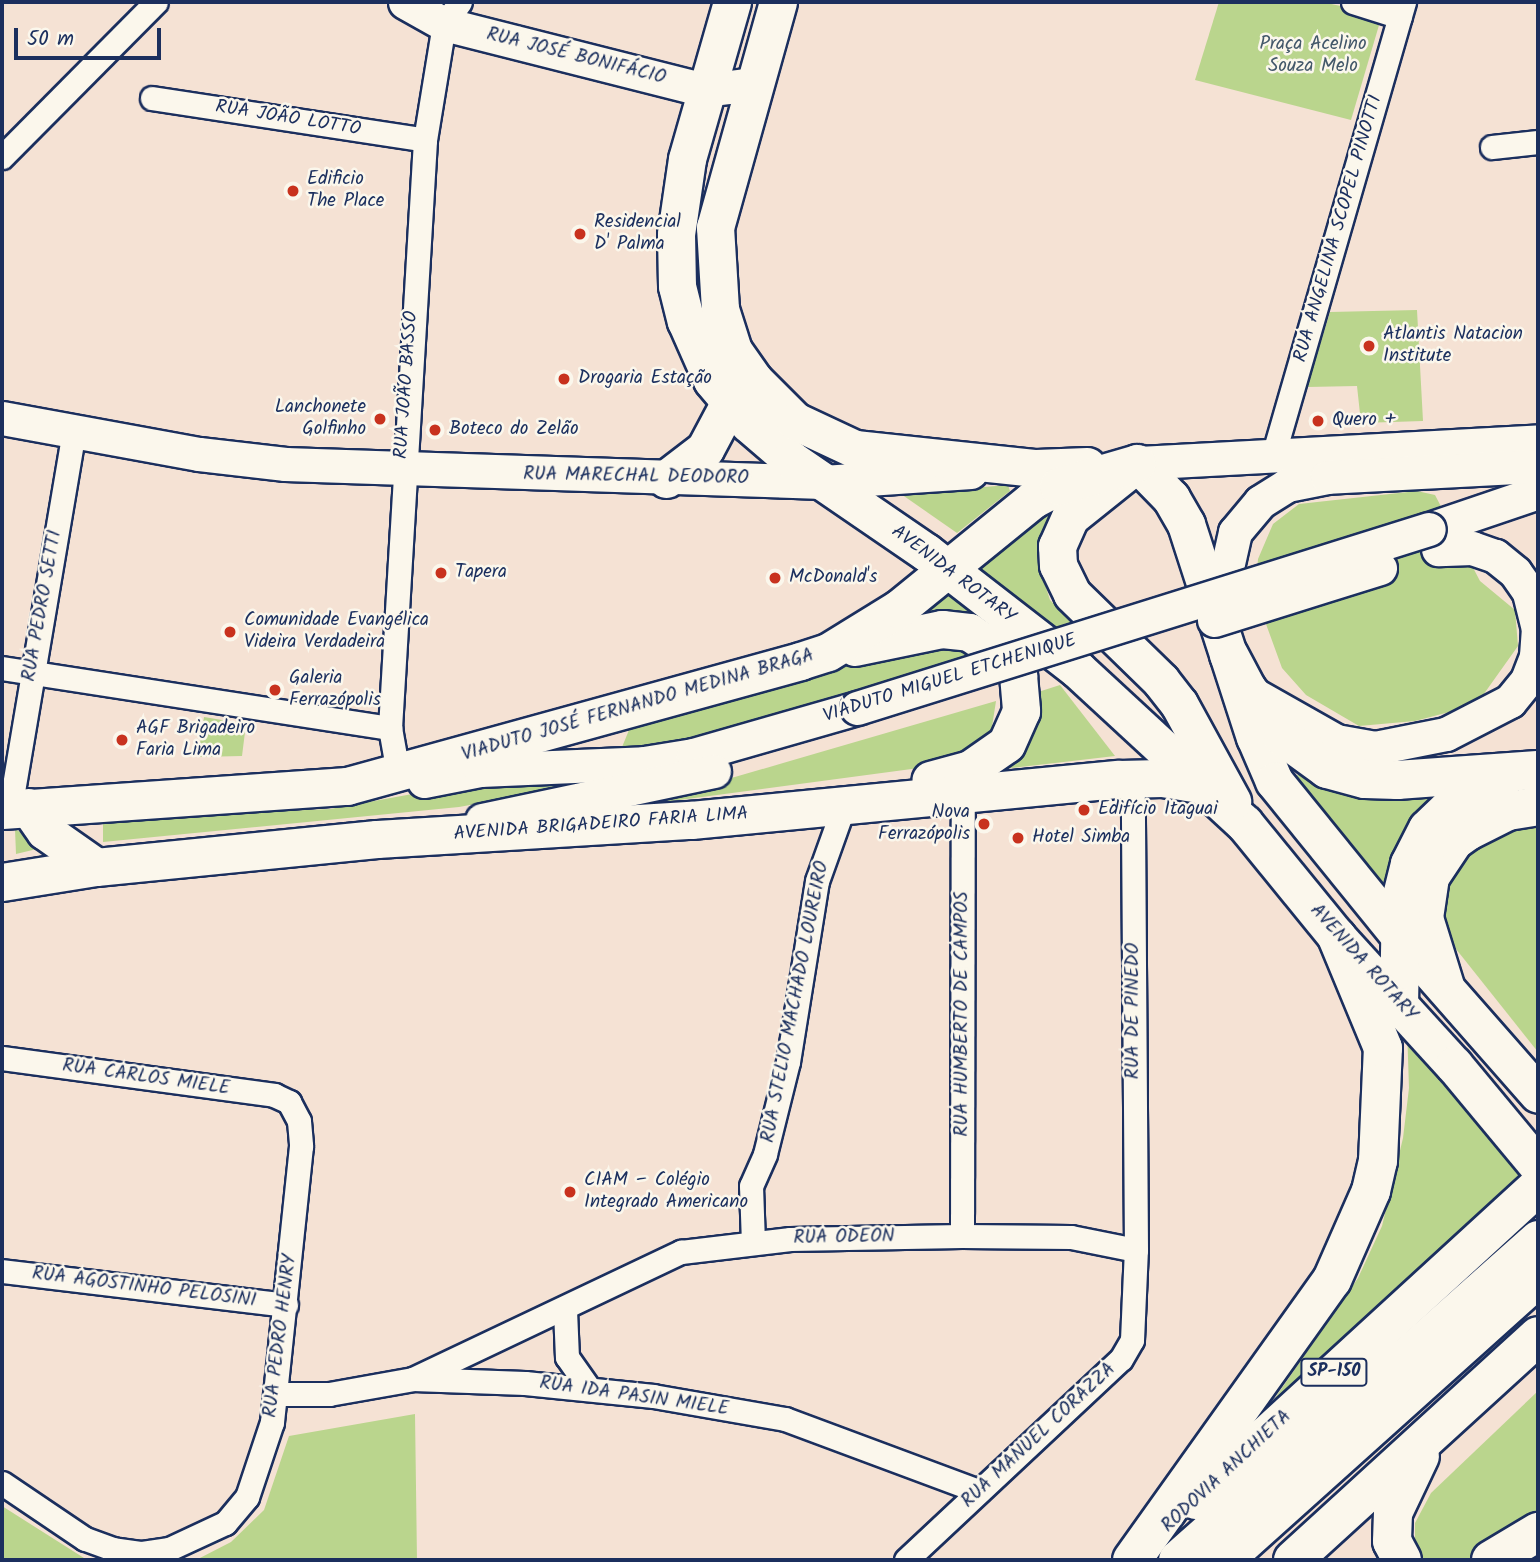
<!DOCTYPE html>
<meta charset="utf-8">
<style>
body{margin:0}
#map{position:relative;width:1540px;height:1562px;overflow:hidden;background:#f5e2d4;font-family:Kalam,sans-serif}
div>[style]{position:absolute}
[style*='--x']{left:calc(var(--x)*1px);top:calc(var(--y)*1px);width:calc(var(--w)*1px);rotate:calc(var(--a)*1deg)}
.green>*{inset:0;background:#bad58d}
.roads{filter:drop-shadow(2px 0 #1b2f5e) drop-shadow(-2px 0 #1b2f5e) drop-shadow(0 2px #1b2f5e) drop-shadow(0 -2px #1b2f5e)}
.street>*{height:23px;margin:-11.5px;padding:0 11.5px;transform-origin:11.5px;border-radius:11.5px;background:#fbf7ec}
.secondary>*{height:33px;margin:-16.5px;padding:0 16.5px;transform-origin:16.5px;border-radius:16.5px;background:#fbf7ec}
.primary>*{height:37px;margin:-18.5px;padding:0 18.5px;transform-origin:18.5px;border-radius:18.5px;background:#fbf7ec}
.highway>*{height:38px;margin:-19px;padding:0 19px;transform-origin:19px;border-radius:19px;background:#fbf7ec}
.bridges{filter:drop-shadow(2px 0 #1b2f5e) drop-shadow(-2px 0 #1b2f5e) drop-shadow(0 2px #1b2f5e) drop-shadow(0 -2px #1b2f5e)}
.secondary-bridge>*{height:33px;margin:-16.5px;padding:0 16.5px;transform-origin:16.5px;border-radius:16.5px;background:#fbf7ec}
.dots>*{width:19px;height:19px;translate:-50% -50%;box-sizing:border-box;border:4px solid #fbf7ec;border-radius:50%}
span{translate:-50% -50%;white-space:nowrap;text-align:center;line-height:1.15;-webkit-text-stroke:5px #fbf7ec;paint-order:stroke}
.shield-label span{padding:2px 5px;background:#fbf7ec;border:2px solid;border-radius:5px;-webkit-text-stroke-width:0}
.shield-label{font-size:18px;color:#1b2f5e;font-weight:700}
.park-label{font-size:19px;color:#43586a}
.street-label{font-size:19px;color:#1b2f5e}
.poi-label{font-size:19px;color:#1b2f5e}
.left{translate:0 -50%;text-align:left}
.right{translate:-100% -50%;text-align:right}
.frame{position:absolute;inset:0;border:4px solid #1b2f5e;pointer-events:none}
.scale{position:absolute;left:14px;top:28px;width:147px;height:32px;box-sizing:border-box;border:4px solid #1b2f5e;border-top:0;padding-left:9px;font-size:21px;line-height:24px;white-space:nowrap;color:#1b2f5e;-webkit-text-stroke:5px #fbf7ec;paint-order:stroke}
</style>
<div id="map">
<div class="green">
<div style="clip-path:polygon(1219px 2px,1322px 2px,1382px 15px,1351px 120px,1195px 80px)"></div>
<div style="clip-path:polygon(1417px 310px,1423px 421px,1361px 423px,1357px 386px,1307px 387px,1330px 312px)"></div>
<div style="clip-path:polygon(1008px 485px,1010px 491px,957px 533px,901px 494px)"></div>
<div style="clip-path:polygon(1417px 491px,1435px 495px,1480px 581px,1515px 610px,1518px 646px,1476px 705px,1415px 721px,1359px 726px,1306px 695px,1282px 668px,1255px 594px,1258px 559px,1273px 524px,1299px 504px)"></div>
<div style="clip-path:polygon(1069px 497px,1039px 546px,1037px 559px,1050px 600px,1077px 627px,1057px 633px,972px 564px)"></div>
<div style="clip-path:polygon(947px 587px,989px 621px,964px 612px,916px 617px)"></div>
<div style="clip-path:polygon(954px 639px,970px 657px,719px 739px,620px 752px,629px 730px,879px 652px)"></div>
<div style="clip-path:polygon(1060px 685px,1115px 756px,995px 770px,1035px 693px)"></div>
<div style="clip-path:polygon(996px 701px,991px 733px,949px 764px,657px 803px,656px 800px)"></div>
<div style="clip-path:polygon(204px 717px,246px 724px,242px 756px,198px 757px)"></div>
<div style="clip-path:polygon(1300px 773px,1456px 784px,1381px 899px,1323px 821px,1295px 777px)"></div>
<div style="clip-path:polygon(605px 775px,606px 780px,459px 807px,103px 842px,103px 819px,330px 809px,429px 791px)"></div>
<div style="clip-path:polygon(1538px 812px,1538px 1052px,1456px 949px,1445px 922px,1446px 889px,1468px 843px)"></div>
<div style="clip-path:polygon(15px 829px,45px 847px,16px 854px)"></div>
<div style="clip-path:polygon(1407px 1028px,1524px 1170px,1266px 1411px,1358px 1278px,1382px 1226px,1403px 1138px,1409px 1088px)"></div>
<div style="clip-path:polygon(1538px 1391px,1538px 1525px,1496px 1552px,1471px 1560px,1425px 1560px,1415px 1552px,1415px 1523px,1431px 1493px)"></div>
<div style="clip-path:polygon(415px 1414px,417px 1560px,196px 1560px,231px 1542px,264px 1510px,289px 1436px)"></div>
<div style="clip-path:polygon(2px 1506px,84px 1558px,90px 1560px,2px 1560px)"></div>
</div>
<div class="roads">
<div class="street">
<div style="--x:1353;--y:2;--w:49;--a:17.7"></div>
<div style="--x:152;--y:98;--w:276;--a:8.7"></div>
<div style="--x:1492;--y:147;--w:46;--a:-6.2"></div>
<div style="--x:2;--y:157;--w:218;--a:-45.2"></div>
<div style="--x:1273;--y:456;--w:473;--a:-73.9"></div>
<div style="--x:2;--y:668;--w:393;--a:8.8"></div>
<div style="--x:406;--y:772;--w:19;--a:-125"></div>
<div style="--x:395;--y:756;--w:28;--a:-100"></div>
<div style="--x:390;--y:728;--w:589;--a:-86.59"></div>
<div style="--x:425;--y:140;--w:118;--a:-80.7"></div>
<div style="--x:444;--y:24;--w:27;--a:-54"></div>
<div style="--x:10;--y:809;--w:383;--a:-80.4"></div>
<div style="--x:2;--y:1058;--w:275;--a:7.7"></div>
<div style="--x:274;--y:1095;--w:17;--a:25"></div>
<div style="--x:289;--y:1102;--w:21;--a:62"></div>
<div style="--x:299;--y:1121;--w:25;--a:85"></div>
<div style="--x:301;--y:1146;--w:278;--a:96"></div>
<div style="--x:272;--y:1422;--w:79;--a:108.4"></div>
<div style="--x:247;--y:1497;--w:34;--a:130"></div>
<div style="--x:225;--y:1523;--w:62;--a:155.1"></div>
<div style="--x:169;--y:1549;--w:29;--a:172"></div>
<div style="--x:140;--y:1553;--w:27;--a:-172"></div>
<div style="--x:113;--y:1549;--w:30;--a:-160"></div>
<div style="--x:85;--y:1539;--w:100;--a:-146"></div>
<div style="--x:962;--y:1236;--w:445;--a:-89.9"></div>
<div style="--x:753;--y:1243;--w:57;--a:-92"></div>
<div style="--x:751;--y:1186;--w:35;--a:-66"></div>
<div style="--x:765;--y:1154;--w:95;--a:-76"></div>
<div style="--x:788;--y:1062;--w:183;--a:-80.9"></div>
<div style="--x:817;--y:881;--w:83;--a:-70.3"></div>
<div style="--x:2;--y:1271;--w:286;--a:6.8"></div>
<div style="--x:565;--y:1310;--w:47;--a:87.6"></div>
<div style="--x:567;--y:1357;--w:39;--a:55"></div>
<div style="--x:413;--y:1379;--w:297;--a:-25.4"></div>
<div style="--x:681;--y:1252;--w:110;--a:-6.8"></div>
<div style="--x:790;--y:1239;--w:172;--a:-1"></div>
<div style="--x:962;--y:1236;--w:109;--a:0.5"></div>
<div style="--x:1071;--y:1237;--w:66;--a:11.3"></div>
<div style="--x:276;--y:1394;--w:53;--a:0"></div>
<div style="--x:329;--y:1394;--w:85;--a:-10.1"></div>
<div style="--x:413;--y:1379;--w:112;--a:2"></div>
<div style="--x:525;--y:1383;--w:129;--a:5.8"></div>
<div style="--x:653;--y:1396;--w:134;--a:9.9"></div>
<div style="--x:785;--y:1419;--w:207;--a:20.4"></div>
<div style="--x:906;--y:1560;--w:294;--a:-43.1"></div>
<div style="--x:1121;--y:1359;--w:22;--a:-60"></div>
<div style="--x:1132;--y:1340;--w:90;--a:-87.5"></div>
<div style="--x:1136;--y:1250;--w:459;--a:-90.4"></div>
<div style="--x:1133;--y:791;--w:18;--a:-139"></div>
</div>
<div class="secondary">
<div style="--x:405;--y:2;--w:45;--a:29.4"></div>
<div style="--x:444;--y:24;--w:269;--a:14.2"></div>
<div style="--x:705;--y:90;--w:48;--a:-7.1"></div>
<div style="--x:2;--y:418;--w:200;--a:10.4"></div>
<div style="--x:199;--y:454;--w:87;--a:6.6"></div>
<div style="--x:285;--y:464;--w:538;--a:1.92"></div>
<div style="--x:823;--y:482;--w:148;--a:-3.9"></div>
<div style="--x:1137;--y:463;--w:402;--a:-3.1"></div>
<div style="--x:1429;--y:529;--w:115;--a:-18.7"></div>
<div style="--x:1216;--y:617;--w:87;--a:-77.4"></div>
<div style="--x:1235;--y:532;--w:39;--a:-50"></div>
<div style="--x:1260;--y:502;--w:32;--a:-32"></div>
<div style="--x:1287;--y:485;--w:41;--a:-11.3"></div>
<div style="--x:1327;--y:477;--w:211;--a:-3"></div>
<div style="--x:1255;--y:695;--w:93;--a:29.6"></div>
<div style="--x:1336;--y:741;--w:40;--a:10"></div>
<div style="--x:1375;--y:748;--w:72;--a:-11.2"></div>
<div style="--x:1446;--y:734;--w:72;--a:-27.3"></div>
<div style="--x:1510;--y:701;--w:27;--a:-51"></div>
<div style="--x:1527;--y:680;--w:26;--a:-69"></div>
<div style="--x:1536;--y:656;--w:27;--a:-86"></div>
<div style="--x:1538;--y:629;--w:38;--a:-104"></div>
<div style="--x:1529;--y:592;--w:24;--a:-125"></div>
<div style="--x:1515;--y:572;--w:26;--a:-141"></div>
<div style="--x:1495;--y:556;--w:24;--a:-161"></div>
<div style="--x:1472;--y:548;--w:34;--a:178"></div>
<div style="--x:424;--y:781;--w:57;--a:-11.1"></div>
<div style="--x:480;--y:770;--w:164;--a:-2.4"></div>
<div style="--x:644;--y:763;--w:50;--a:-9.3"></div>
<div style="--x:693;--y:755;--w:171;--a:-16"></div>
<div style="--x:482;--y:820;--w:237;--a:-11.9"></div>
</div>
<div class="primary">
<div style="--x:732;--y:2;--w:163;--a:106"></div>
<div style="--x:687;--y:159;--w:76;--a:98.3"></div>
<div style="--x:676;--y:234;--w:52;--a:88.9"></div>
<div style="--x:677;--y:286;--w:36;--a:76"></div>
<div style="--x:686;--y:321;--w:64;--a:66.2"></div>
<div style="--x:712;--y:380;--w:57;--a:49.9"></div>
<div style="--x:749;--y:424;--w:54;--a:40.5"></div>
<div style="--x:790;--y:459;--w:165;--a:34.4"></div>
<div style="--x:926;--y:552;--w:192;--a:37.8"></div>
<div style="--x:1078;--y:670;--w:226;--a:42.7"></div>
<div style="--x:1244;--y:823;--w:147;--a:50.8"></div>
<div style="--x:1337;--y:937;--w:173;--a:47.6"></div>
<div style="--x:1454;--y:1065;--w:131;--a:50.3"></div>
<div style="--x:778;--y:2;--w:234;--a:105.6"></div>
<div style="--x:715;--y:227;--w:82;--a:86.5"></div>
<div style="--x:720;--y:309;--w:43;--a:72.4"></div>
<div style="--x:733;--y:350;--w:37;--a:55"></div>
<div style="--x:754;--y:380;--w:58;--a:45"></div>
<div style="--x:795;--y:421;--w:66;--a:25"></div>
<div style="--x:855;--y:449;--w:182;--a:6"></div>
<div style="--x:1036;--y:468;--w:51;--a:-2.2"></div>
<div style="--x:1137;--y:463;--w:49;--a:45.8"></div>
<div style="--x:1171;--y:498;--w:30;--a:60"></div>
<div style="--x:1186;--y:524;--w:224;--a:72.1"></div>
<div style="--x:1255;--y:737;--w:48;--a:66.6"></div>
<div style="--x:1274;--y:781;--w:203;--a:51"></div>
<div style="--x:1402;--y:939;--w:206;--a:48.7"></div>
<div style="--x:1125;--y:473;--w:70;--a:141.3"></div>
<div style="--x:1070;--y:517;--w:32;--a:114"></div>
<div style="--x:1057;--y:546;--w:19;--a:87"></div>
<div style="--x:1058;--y:565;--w:32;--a:64"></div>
<div style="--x:1072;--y:594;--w:124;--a:44.3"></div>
<div style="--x:1161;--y:681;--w:29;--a:52"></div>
<div style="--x:1179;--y:704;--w:111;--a:61.3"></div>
<div style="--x:666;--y:479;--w:49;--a:-37.6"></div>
<div style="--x:705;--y:449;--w:53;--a:-62"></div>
<div style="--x:855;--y:647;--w:89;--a:-11.7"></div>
<div style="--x:942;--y:629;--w:27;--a:6"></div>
<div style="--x:969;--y:632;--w:45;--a:34"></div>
<div style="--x:1006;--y:657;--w:22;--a:56"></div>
<div style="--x:1018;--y:675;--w:36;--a:85"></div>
<div style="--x:1021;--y:711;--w:36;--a:114"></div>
<div style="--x:1006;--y:744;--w:44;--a:145.2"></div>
<div style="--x:970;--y:769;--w:41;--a:164.6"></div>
<div style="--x:28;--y:807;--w:29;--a:55"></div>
<div style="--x:45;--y:831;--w:62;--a:35.2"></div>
<div style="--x:2;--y:810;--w:346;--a:-4"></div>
<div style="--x:347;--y:786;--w:470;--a:-15.4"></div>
<div style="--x:800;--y:661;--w:29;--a:-18"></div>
<div style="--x:828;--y:652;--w:82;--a:-31.6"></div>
<div style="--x:898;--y:609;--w:173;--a:-39.1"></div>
<div style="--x:1032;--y:500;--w:30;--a:-28"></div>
<div style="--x:1058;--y:486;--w:82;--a:-16.2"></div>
<div style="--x:2;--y:882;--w:95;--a:-9.1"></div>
<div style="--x:96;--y:867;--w:282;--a:-5.7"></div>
<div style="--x:377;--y:839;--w:315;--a:-3.5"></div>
<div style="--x:691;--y:820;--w:430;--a:-5.5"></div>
<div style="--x:1119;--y:779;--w:43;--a:-1.3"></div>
<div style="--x:1162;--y:778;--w:38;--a:9"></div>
</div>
<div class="highway">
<div style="--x:1229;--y:655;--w:38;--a:62"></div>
<div style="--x:1247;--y:689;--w:60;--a:53.1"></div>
<div style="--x:1283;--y:737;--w:54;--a:36"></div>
<div style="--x:1327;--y:769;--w:39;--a:15"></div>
<div style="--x:1365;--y:779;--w:32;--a:2"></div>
<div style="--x:1397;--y:780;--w:141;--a:-4.1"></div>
<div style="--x:1445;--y:986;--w:71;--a:-107.2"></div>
<div style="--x:1424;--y:918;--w:41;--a:-81.7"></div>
<div style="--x:1430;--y:877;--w:43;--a:-56.3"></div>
<div style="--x:1454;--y:841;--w:17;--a:-36"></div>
<div style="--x:1468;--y:831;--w:45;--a:-26.6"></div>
<div style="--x:1508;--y:811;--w:30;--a:-9"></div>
<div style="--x:1399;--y:1005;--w:105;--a:-88.9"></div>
<div style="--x:1401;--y:900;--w:37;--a:-76"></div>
<div style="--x:1410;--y:864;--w:39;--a:-63"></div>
<div style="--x:1428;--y:829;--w:30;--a:-44"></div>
<div style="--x:1450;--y:808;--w:63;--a:-29.4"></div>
<div style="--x:1196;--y:1500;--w:464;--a:-42.5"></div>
<div style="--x:1132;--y:1560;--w:344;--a:-54.5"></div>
<div style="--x:1332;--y:1280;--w:97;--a:-66.3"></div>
<div style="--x:1371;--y:1191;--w:31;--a:-77"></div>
<div style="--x:1378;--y:1161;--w:113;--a:-87.5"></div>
<div style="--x:1383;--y:1048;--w:120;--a:-112.5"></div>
<div style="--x:1178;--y:1560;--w:482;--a:-41.6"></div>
<div style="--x:1224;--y:1560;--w:422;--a:-41.9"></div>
<div style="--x:1293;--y:1560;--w:332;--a:-42.4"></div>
<div style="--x:1402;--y:1560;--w:21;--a:-118"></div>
<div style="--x:1392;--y:1541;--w:28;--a:-88"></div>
<div style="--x:1393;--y:1513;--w:63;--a:-64.7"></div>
<div style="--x:1491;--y:1560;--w:55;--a:-30.8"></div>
</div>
</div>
<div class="bridges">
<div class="secondary-bridge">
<div style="--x:1214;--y:620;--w:174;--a:-17.4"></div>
<div style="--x:857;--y:708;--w:599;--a:-17.38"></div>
</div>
</div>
<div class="dots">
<div style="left:293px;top:191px;background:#c8321e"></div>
<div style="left:580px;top:234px;background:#c8321e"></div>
<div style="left:1369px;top:346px;background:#c8321e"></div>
<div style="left:564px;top:379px;background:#c8321e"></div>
<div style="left:380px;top:419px;background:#c8321e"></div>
<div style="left:1318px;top:421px;background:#c8321e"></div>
<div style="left:435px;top:430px;background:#c8321e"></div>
<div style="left:441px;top:573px;background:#c8321e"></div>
<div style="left:775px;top:578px;background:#c8321e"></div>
<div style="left:230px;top:632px;background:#c8321e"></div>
<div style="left:275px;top:690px;background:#c8321e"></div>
<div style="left:122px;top:740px;background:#c8321e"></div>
<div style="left:1084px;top:810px;background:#c8321e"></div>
<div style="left:984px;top:824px;background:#c8321e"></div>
<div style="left:1018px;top:838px;background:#c8321e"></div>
<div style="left:570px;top:1192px;background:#c8321e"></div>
</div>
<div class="shield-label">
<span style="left:1334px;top:1372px">SP-150</span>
</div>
<div class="park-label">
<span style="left:1313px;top:56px">Praça Acelino<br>Souza Melo</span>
</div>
<div class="street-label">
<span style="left:576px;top:57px;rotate:14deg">RUA JOSÉ BONIFÁCIO</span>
<span style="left:288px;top:119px;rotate:9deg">RUA JOÃO LOTTO</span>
<span style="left:1339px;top:229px;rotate:-74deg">RUA ANGELINA SCOPEL PINOTTI</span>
<span style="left:407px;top:385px;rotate:-86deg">RUA JOÃO BASSO</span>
<span style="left:636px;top:477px;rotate:1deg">RUA MARECHAL DEODORO</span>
<span style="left:953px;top:575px;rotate:37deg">AVENIDA ROTARY</span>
<span style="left:43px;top:606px;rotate:-80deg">RUA PEDRO SETTI</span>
<span style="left:950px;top:679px;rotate:-17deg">VIADUTO MIGUEL ETCHENIQUE</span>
<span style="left:638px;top:706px;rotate:-16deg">VIADUTO JOSÉ FERNANDO MEDINA BRAGA</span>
<span style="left:601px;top:825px;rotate:-4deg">AVENIDA BRIGADEIRO FARIA LIMA</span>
<span style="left:1363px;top:963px;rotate:48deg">AVENIDA ROTARY</span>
<span style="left:796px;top:1002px;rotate:-79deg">RUA STELIO MACHADO LOUREIRO</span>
<span style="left:1134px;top:1011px;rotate:-90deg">RUA DE PINEDO</span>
<span style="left:963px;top:1014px;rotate:-90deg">RUA HUMBERTO DE CAMPOS</span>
<span style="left:146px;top:1078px;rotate:8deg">RUA CARLOS MIELE</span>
<span style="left:844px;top:1238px;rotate:-1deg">RUA ODEON</span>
<span style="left:144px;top:1288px;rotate:7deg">RUA AGOSTINHO PELOSINI</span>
<span style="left:281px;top:1336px;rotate:-83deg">RUA PEDRO HENRY</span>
<span style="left:634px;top:1397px;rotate:8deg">RUA IDA PASIN MIELE</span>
<span style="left:1039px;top:1436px;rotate:-43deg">RUA MANUEL CORAZZA</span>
<span style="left:1227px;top:1472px;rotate:-43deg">RODOVIA ANCHIETA</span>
</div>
<div class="poi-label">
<span class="left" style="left:307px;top:191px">Edificio<br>The Place</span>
<span class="left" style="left:594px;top:234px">Residencial<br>D' Palma</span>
<span class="left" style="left:1383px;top:346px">Atlantis Natacion<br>Institute</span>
<span class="left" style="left:578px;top:379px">Drogaria Estação</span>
<span class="right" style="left:366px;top:419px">Lanchonete<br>Golfinho</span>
<span class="left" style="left:1332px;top:421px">Quero +</span>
<span class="left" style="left:449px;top:430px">Boteco do Zelão</span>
<span class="left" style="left:455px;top:573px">Tapera</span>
<span class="left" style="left:789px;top:578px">McDonald's</span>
<span class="left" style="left:244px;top:632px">Comunidade Evangélica<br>Videira Verdadeira</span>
<span class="left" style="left:289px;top:690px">Galeria<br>Ferrazópolis</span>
<span class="left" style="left:136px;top:740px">AGF Brigadeiro<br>Faria Lima</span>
<span class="left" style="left:1098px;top:810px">Edifício Itaguai</span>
<span class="right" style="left:970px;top:824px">Nova<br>Ferrazópolis</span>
<span class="left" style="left:1032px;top:838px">Hotel Simba</span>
<span class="left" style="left:584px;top:1192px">CIAM – Colégio<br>Integrado Americano</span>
</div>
<div class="frame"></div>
<div class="scale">50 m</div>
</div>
